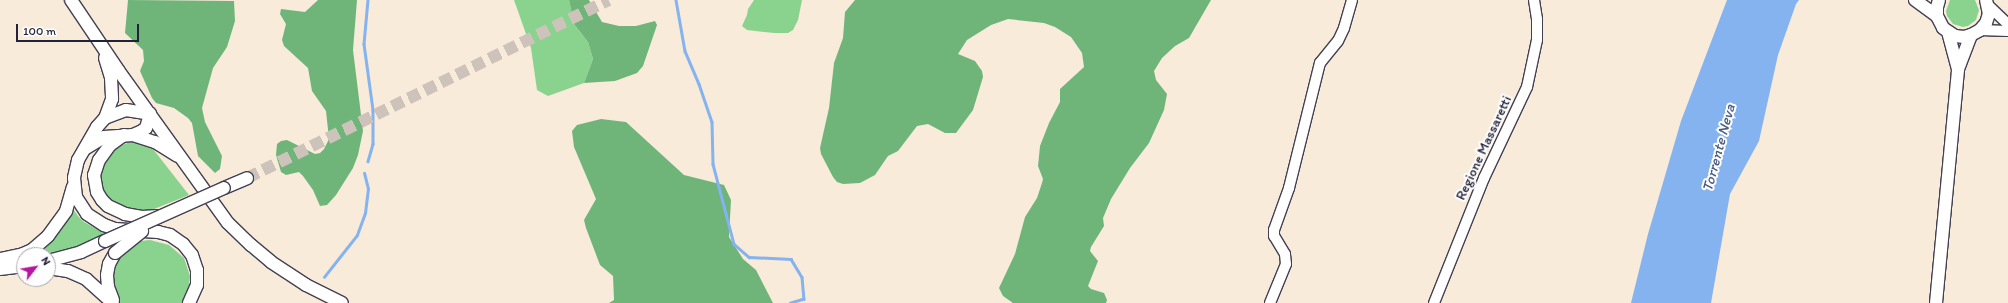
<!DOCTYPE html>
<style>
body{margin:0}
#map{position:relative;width:2008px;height:303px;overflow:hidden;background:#f8ebda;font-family:Itim,sans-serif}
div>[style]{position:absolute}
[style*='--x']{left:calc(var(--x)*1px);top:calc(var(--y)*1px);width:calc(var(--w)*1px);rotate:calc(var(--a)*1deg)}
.green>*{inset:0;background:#8ad38f}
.forest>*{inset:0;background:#6fb57a}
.water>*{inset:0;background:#84b3ef}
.stream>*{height:2.5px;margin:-1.25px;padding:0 1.25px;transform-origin:1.25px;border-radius:1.25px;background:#84b3ef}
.major-tunnel>*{height:12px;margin-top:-6px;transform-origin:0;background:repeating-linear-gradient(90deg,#cdc3ba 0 12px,transparent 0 18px)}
.roads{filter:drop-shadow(1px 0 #424053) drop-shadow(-1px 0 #424053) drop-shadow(0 1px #424053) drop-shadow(0 -1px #424053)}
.minor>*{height:10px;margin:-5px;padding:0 5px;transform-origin:5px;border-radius:5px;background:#fff}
.major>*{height:12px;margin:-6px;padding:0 6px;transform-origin:6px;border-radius:6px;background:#fff}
.bridges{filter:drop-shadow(1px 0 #424053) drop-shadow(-1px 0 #424053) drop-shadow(0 1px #424053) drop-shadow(0 -1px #424053)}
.major-bridge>*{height:12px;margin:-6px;padding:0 6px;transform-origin:6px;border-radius:6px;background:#fff}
span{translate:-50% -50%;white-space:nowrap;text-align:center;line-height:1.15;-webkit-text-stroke:4px #fff;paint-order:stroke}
.street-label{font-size:14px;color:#22223b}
.water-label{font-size:15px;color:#495c83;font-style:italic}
.north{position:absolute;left:16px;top:247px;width:40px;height:40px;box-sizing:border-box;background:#fff;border:1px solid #a7a7b1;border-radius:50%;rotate:59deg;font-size:11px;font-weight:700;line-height:16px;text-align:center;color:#22223b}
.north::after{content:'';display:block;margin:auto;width:14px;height:18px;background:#b5179e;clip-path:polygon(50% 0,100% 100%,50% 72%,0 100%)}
.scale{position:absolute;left:16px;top:24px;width:123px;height:18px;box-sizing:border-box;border:2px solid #22223b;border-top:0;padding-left:5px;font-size:12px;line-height:14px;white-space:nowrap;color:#22223b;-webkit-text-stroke:3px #fff;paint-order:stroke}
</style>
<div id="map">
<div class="green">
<div style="clip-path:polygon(514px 0,569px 0,574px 24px,588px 42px,593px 59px,584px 83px,548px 96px,537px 90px,531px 48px)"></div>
<div style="clip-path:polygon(754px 0,802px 0,798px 20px,793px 30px,788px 33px,774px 33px,747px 30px,742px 26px,747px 15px,748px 9px)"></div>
<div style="clip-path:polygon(1950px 0,1975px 0,1979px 10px,1976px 20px,1968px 26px,1963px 27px,1953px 24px,1947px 16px,1946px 11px)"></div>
<div style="clip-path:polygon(130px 142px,139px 142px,153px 149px,189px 195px,139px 215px,107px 199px,100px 185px,99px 176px,107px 156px,115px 148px)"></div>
<div style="clip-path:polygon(71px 206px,78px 216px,84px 222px,108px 235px,82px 246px,48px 255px,31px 255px)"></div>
<div style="clip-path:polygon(150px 240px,169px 245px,184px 258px,190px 276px,189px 286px,182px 303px,120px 303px,114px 293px,112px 272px,116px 261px,122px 253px,130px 246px,140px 241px)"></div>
</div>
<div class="forest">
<div style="clip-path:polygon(128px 0,234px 1px,235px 21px,227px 47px,213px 68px,202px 108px,205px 122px,222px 156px,220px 169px,215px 173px,198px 156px,192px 123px,188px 118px,174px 108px,156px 103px,152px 98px,140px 71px,144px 61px,143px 50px,125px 33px)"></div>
<div style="clip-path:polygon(318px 0,357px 0,353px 50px,363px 131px,358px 155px,353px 168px,336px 195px,327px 205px,320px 206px,313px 190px,303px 176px,299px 172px,286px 175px,281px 172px,276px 155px,277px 144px,281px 141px,287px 140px,315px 154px,320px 153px,324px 149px,329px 139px,326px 111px,312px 91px,308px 68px,284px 46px,282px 40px,286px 24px,280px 14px,281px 9px,305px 12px)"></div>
<div style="clip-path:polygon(569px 0,589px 0,602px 22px,619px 26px,636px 26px,655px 21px,657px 25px,643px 66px,637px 73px,615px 81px,584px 83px,593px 59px,588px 42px,574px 24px)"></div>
<div style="clip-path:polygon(855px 0,1211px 0,1189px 38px,1175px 46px,1162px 58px,1154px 71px,1156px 80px,1167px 94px,1164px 110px,1149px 143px,1130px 168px,1111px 199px,1103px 218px,1104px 226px,1091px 247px,1090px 251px,1098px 261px,1088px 286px,1091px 289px,1104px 293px,1107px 300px,1106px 303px,1013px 303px,1003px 296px,999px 288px,1015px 254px,1025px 217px,1037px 198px,1042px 183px,1043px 179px,1038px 166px,1040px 146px,1049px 123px,1060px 102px,1060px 89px,1084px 67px,1082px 53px,1071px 37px,1055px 27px,1044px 23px,1008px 19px,991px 25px,967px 40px,958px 54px,975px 61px,982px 71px,983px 77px,973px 110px,956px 133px,945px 133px,928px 124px,917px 126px,898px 151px,888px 156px,875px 175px,860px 183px,843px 184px,837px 182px,833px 177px,821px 154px,820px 148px,829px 108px,834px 63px,843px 38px,845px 12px)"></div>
<div style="clip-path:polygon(601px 119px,626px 122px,684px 175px,724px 185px,731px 200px,729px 237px,743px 259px,756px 270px,773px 303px,609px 303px,614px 300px,613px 276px,600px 265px,586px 228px,584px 220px,596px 199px,574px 147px,572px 131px,577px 125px)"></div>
</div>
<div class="water">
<div style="clip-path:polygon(1727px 0,1799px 0,1796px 4px,1778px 55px,1759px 141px,1730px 194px,1711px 303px,1631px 303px,1648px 234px,1681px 121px)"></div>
</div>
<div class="stream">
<div style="--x:368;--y:0;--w:44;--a:95.2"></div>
<div style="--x:364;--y:44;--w:67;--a:82.2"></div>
<div style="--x:373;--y:110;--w:34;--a:90"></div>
<div style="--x:373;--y:144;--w:18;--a:106"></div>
<div style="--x:676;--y:0;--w:52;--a:80"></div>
<div style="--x:685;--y:51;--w:36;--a:67"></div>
<div style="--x:699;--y:84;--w:40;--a:71.1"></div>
<div style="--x:712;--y:122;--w:42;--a:88.6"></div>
<div style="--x:713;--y:164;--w:83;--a:75.3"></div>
<div style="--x:734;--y:244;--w:20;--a:41"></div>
<div style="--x:749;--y:257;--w:42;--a:2.7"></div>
<div style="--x:791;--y:259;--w:21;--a:59"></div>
<div style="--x:802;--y:277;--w:22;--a:85"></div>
<div style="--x:804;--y:299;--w:14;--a:163"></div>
<div style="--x:324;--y:277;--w:53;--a:-51.8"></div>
<div style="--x:357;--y:235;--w:23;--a:-70"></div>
<div style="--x:365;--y:213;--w:24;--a:-83"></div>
<div style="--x:368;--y:189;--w:16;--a:-104"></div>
</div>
<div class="major-tunnel">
<div style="--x:247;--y:178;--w:403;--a:-26.2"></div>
</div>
<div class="roads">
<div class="minor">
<div style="--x:1988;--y:5;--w:28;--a:44"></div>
<div style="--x:1980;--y:30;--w:28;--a:2"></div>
<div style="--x:1270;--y:303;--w:42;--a:-67.7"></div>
<div style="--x:1286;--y:264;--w:10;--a:-96"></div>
<div style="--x:1285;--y:254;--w:21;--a:-121"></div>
<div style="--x:1274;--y:236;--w:6;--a:-90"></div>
<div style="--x:1274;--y:230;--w:45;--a:-70.3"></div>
<div style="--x:1289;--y:188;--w:129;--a:-76.1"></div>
<div style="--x:1320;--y:63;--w:28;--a:-51"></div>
<div style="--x:1338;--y:41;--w:14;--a:-65"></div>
<div style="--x:1344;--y:28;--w:29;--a:-74"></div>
<div style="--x:1434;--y:303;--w:135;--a:-68.2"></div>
<div style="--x:1484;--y:178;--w:101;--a:-64.7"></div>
<div style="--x:1527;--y:87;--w:48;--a:-78"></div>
<div style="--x:1537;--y:40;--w:21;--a:-90"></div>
<div style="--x:1537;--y:19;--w:19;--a:-99"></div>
</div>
<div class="major">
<div style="--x:71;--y:0;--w:84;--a:56.1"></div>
<div style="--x:118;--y:70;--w:188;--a:54.3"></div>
<div style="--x:228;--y:223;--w:32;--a:44"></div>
<div style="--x:251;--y:245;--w:26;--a:40"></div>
<div style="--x:271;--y:262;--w:42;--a:33.3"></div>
<div style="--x:306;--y:285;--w:40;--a:26.6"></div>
<div style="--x:1915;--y:0;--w:27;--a:36"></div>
<div style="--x:1939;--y:0;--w:7;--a:106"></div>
<div style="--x:1937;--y:7;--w:9;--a:90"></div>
<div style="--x:1937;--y:16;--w:13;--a:63"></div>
<div style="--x:1943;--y:28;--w:14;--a:34"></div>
<div style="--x:1955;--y:36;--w:9;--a:6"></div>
<div style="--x:1964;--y:37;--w:7;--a:-16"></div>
<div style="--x:1971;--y:35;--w:10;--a:-29"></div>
<div style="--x:1980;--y:30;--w:9;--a:-49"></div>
<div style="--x:1986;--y:23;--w:9;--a:-72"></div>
<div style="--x:1989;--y:14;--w:14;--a:-102"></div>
<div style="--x:1948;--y:32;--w:38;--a:75"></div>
<div style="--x:105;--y:58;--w:21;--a:73"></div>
<div style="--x:111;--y:78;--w:21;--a:87"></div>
<div style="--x:112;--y:99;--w:20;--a:110"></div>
<div style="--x:105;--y:118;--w:12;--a:132"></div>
<div style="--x:97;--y:127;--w:38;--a:120"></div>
<div style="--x:78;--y:160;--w:18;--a:103"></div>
<div style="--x:74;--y:178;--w:19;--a:84"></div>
<div style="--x:76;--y:197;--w:20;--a:57"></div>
<div style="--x:87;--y:214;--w:20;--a:33"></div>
<div style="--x:104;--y:225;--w:12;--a:20"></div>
<div style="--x:115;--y:229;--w:43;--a:4"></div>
<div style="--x:158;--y:232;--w:12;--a:14"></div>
<div style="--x:170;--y:235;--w:16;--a:35"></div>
<div style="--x:183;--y:244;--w:14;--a:51"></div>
<div style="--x:192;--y:255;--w:16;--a:72"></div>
<div style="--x:197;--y:270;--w:15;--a:90"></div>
<div style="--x:197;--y:285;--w:20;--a:114"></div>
<div style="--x:105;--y:118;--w:22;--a:-21"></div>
<div style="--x:126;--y:110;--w:24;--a:9"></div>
<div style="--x:124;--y:135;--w:17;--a:144"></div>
<div style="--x:110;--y:145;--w:19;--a:126"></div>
<div style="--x:99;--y:160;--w:16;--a:108"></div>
<div style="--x:94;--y:175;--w:17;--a:80"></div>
<div style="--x:97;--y:192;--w:9;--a:58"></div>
<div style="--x:102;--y:200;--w:8;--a:45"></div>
<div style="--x:108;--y:206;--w:19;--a:25"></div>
<div style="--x:125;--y:214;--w:17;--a:10"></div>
<div style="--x:142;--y:217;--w:17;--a:-3"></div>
<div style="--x:133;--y:135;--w:10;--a:-24"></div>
<div style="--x:142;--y:131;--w:5;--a:-37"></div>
<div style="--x:146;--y:128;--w:15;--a:-74"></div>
<div style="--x:86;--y:148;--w:21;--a:-31"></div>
<div style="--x:104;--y:137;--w:29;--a:-4"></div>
<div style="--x:133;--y:135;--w:23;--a:18"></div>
<div style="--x:155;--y:142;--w:26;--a:32"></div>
<div style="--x:224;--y:188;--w:25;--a:-23"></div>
<div style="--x:0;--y:259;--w:24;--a:-12"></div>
<div style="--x:23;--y:254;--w:10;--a:-24"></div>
<div style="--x:32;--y:250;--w:21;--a:-41"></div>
<div style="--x:48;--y:236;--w:31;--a:-54"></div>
<div style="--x:66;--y:211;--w:25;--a:-74"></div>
<div style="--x:48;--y:261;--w:34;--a:-15"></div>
<div style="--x:81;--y:252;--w:26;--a:-25"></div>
<div style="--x:48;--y:268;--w:20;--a:9"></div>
<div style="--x:68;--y:271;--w:20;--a:24"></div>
<div style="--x:86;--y:279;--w:36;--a:42"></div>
<div style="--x:0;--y:269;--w:24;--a:-7"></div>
<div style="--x:113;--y:300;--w:14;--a:-111"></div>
<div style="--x:108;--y:287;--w:12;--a:-95"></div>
<div style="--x:107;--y:275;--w:11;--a:-80"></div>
<div style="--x:109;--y:264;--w:13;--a:-61"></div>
<div style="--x:1936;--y:303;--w:235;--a:-84.6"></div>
<div style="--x:1958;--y:69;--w:36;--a:-69"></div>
</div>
</div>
<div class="bridges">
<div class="major-bridge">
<div style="--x:105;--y:241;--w:130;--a:-24"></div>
<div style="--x:115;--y:253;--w:35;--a:-39"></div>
</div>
</div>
<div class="street-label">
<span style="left:1484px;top:148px;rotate:-65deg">Regione Massaretti</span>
</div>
<div class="water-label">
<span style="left:1719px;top:148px;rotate:-75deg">Torrente Neva</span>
</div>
<div class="north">N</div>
<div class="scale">100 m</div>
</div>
